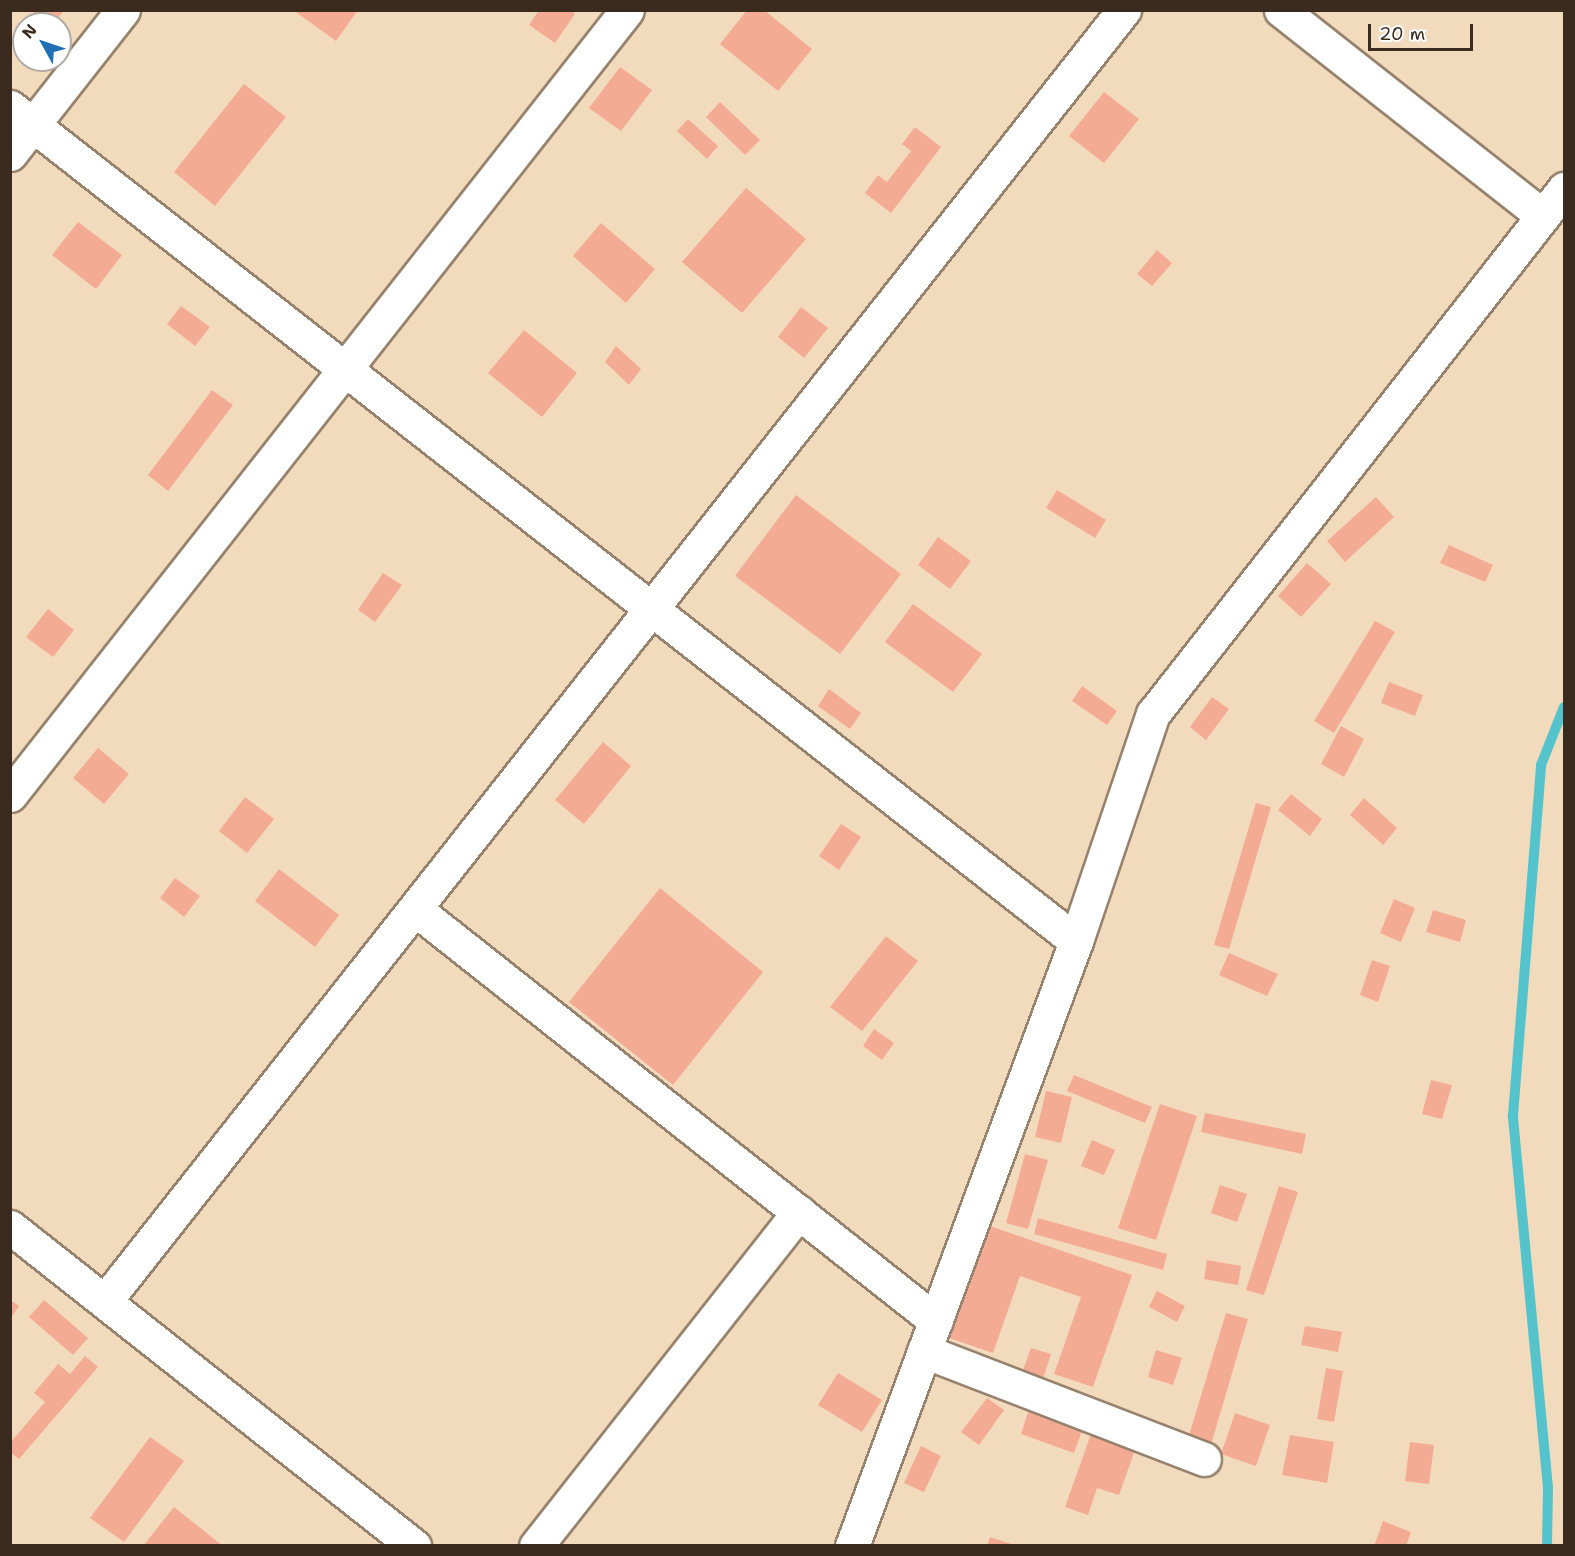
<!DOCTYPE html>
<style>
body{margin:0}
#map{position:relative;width:1575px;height:1556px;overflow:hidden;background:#f2dbbc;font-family:"Shantell Sans",sans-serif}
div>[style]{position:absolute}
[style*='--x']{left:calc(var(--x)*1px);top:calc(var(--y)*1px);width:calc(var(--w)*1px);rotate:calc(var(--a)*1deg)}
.stream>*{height:10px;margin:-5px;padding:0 5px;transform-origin:5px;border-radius:5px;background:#55c3cc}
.building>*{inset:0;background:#f4ab94}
.roads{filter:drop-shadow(2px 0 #96826d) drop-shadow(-2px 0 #96826d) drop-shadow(0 2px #96826d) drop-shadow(0 -2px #96826d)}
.minor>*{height:33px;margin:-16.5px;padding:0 16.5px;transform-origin:16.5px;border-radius:16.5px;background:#fff}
span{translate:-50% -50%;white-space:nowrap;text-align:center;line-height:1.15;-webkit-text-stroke:5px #fff;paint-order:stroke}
.frame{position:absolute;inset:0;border:12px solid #3b2a1e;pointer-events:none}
.north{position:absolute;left:12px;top:12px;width:60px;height:60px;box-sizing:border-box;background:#fff;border:2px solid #b1aaa5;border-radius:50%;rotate:310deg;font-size:16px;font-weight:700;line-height:24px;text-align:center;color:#3b2a1e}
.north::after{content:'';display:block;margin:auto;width:21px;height:27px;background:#1f6fb2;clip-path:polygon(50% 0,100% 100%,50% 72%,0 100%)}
.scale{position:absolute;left:1368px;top:24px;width:105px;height:27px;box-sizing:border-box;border:3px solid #3b2a1e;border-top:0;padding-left:8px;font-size:18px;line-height:21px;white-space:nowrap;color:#3b2a1e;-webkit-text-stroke:4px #fff;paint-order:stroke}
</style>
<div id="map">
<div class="stream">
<div style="--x:1547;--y:1546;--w:58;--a:-89"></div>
<div style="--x:1548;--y:1488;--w:375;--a:-95.4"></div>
<div style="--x:1513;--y:1115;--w:351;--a:-85.4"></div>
<div style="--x:1541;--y:765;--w:62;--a:-68.4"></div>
</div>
<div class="building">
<div style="clip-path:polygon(31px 10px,64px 10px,54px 24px,47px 24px)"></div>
<div style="clip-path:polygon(293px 10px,358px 10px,336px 41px)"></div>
<div style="clip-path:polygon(539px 10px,570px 10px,575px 14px,555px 43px,529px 25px)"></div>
<div style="clip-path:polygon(747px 10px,764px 10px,812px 49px,778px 91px,720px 44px)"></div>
<div style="clip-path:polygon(620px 67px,652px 90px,621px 131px,589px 108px)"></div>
<div style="clip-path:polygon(244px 84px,286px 117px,215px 206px,174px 172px)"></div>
<div style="clip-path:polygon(1104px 92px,1139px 119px,1104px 163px,1069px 136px)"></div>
<div style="clip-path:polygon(720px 102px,760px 140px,745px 155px,706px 117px)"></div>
<div style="clip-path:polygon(688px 119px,718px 146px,707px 159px,677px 131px)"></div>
<div style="clip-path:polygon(915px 127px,941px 147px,891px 213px,865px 193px,878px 175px,887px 182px,911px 151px,902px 144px)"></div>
<div style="clip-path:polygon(746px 188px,806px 239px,742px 313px,682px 262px)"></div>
<div style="clip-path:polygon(78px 222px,122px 255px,96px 289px,52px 255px)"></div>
<div style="clip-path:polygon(601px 223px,655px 269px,626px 303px,573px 256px)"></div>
<div style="clip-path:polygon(1157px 250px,1172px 263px,1152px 286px,1137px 274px)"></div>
<div style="clip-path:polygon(181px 306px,210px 327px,195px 346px,167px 324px)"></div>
<div style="clip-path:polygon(801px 307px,828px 328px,804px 358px,778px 337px)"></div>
<div style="clip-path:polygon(524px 330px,577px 373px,542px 417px,488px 373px)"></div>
<div style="clip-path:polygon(616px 346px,641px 369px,629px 385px,605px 362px)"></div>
<div style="clip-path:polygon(212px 390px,233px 405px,168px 491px,148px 475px)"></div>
<div style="clip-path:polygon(1057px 490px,1106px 520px,1095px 538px,1046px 508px)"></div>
<div style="clip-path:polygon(796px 495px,901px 574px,840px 654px,735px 576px)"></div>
<div style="clip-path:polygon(1376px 497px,1394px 517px,1345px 562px,1327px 541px)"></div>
<div style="clip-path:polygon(938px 537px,971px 561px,950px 589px,918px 565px)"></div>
<div style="clip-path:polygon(1449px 545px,1493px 565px,1485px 582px,1440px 563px)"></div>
<div style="clip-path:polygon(1307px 563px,1331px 584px,1301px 617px,1278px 596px)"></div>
<div style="clip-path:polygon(383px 573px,402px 585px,375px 622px,358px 610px)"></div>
<div style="clip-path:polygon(913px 604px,982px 654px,953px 692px,885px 642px)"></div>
<div style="clip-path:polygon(48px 609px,74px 630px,53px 657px,26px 637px)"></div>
<div style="clip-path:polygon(1375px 621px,1395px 632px,1334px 733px,1314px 721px)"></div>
<div style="clip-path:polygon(1389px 682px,1423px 695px,1415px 716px,1381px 703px)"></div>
<div style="clip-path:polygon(1082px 686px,1117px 711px,1107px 725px,1072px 701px)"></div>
<div style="clip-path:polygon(829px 689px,861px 713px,850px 729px,818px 706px)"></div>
<div style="clip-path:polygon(1212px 697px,1229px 709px,1206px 740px,1190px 727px)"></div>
<div style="clip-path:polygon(1341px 726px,1364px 739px,1344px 777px,1321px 764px)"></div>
<div style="clip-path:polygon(603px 742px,631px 766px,584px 824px,555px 800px)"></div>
<div style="clip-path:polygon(98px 748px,129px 774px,104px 804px,73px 778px)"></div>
<div style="clip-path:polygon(1291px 794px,1322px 819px,1310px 836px,1278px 810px)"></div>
<div style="clip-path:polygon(245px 797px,274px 819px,247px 853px,219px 831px)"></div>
<div style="clip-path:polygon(1364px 798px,1397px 828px,1383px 845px,1350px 815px)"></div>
<div style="clip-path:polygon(1256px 803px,1271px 807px,1229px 949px,1214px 945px)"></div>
<div style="clip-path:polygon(841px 824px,861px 837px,839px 870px,819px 856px)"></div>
<div style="clip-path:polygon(279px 869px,339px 915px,315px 947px,255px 901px)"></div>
<div style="clip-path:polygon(175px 878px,200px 896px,184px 917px,160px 898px)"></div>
<div style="clip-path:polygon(660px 888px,763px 972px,673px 1085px,569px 1002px)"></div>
<div style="clip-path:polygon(1394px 899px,1415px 908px,1401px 942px,1380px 933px)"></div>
<div style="clip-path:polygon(1433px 910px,1466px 920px,1460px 942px,1426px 932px)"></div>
<div style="clip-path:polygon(886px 936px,918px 961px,862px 1031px,830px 1007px)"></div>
<div style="clip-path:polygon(1229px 953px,1278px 974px,1267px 996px,1219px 975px)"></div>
<div style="clip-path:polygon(1372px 960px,1390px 966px,1378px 1002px,1360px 995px)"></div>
<div style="clip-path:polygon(874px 1029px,894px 1043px,882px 1060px,863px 1046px)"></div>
<div style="clip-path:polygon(1074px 1075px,1152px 1107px,1145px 1123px,1067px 1091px)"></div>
<div style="clip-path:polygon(1431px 1080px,1452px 1085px,1442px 1119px,1422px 1114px)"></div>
<div style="clip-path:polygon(1046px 1091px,1072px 1097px,1061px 1143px,1035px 1137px)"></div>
<div style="clip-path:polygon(1160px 1104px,1197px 1116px,1156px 1240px,1118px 1228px)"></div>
<div style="clip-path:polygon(1205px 1113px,1306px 1134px,1302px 1154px,1201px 1132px)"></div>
<div style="clip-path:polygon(1092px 1140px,1115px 1150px,1104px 1175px,1081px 1166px)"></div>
<div style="clip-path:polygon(1025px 1154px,1048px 1160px,1028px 1229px,1006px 1223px)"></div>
<div style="clip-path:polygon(1220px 1185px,1247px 1194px,1237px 1222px,1211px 1213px)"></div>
<div style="clip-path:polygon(1279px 1186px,1298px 1192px,1264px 1295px,1246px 1290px)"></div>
<div style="clip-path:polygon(1038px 1218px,1167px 1254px,1163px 1270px,1034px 1234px)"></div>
<div style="clip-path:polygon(987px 1225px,1132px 1275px,1093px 1387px,1054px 1374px,1081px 1297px,1020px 1276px,993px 1353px,949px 1338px)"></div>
<div style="clip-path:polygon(1207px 1260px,1241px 1266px,1238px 1285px,1204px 1279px)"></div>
<div style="clip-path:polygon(1157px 1291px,1185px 1306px,1177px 1322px,1149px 1307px)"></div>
<div style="clip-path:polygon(10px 1300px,19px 1306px,10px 1319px)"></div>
<div style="clip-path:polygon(44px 1300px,88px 1338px,73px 1355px,29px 1317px)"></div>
<div style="clip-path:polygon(1226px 1313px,1248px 1319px,1210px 1448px,1187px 1442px)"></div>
<div style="clip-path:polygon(1305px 1326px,1342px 1332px,1338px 1352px,1301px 1345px)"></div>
<div style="clip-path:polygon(1031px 1348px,1051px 1354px,1043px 1379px,1022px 1373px)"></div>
<div style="clip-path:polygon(1156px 1350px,1182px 1358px,1173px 1385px,1148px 1377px)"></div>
<div style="clip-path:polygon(85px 1356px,98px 1367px,19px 1459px,10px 1452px,10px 1443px,45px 1402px,34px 1393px,58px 1364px,70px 1374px)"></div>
<div style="clip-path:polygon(1326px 1368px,1343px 1371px,1334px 1422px,1317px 1419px)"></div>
<div style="clip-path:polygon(838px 1373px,882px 1400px,862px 1432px,818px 1405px)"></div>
<div style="clip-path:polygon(987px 1398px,1004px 1410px,979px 1445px,961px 1432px)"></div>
<div style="clip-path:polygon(1030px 1406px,1084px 1425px,1074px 1453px,1021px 1434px)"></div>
<div style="clip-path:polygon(1235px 1413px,1270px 1425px,1256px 1466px,1221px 1454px)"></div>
<div style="clip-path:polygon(1091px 1434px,1135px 1450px,1119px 1495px,1097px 1488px,1088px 1515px,1065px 1507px)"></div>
<div style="clip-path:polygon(1290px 1435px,1334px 1442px,1327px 1483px,1282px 1475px)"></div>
<div style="clip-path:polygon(150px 1437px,184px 1461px,124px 1542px,90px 1518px)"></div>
<div style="clip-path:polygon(1410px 1442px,1434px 1445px,1429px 1484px,1405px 1481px)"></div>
<div style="clip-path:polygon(921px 1446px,941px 1456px,924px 1492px,904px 1483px)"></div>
<div style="clip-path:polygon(174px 1507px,223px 1546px,143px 1546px)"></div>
<div style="clip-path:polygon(1383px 1521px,1411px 1532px,1406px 1546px,1374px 1546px)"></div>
<div style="clip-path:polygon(990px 1537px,1014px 1545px,1014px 1546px,987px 1546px)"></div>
</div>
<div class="roads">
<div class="minor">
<div style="--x:1281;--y:10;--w:333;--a:38.2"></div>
<div style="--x:10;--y:107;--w:1353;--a:38.04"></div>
<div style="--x:10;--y:154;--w:183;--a:-51.9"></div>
<div style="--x:10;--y:795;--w:998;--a:-51.83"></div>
<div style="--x:415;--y:909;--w:664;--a:38.34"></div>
<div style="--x:10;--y:1227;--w:515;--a:38.29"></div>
<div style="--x:105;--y:1301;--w:1645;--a:-51.72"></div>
<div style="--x:924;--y:1351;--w:300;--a:21.1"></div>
<div style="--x:536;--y:1546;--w:425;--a:-51.8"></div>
<div style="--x:852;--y:1546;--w:645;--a:-69.68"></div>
<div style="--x:1076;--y:941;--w:240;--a:-71.3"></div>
<div style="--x:1153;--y:714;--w:667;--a:-51.94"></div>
</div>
</div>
<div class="frame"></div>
<div class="north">N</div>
<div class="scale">20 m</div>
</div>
